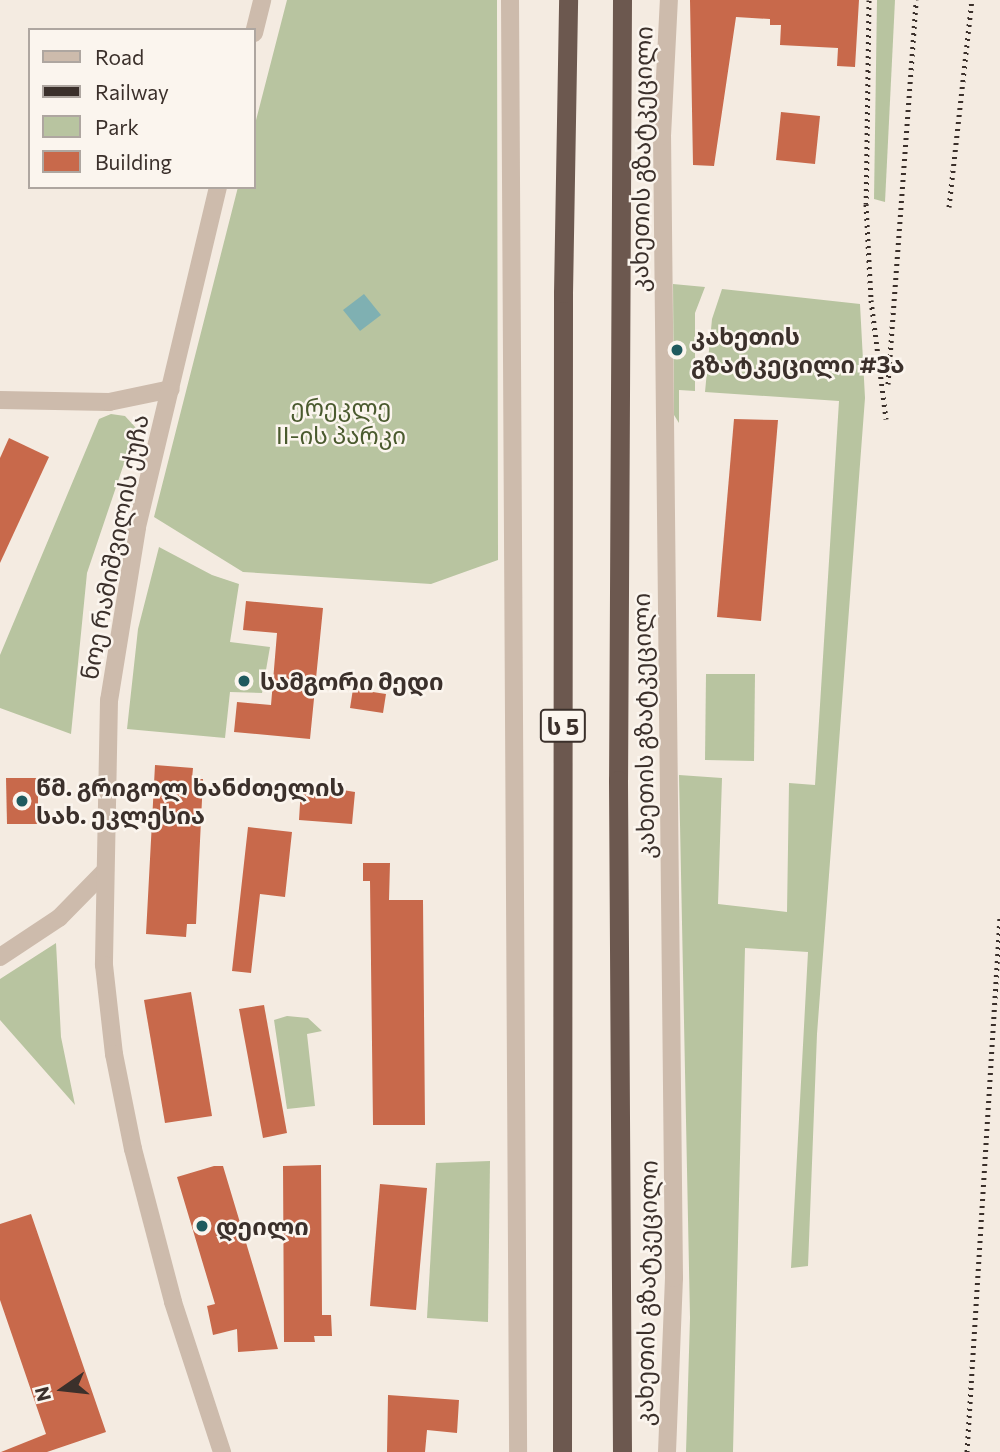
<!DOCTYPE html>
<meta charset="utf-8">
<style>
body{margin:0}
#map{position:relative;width:1000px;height:1452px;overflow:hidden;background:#f4ebe1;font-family:Commissioner,"Noto Sans Georgian",sans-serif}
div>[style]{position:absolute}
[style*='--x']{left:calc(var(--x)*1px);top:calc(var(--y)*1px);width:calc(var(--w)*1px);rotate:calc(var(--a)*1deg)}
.green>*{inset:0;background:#b8c4a0}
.water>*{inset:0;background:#7fb0b2}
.building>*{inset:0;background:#c8694b}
.minor>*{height:18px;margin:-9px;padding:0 9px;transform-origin:9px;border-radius:9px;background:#cdbbac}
.tertiary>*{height:18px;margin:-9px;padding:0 9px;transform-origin:9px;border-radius:9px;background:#cdbbac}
.trunk>*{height:19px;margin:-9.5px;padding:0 9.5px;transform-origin:9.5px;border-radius:9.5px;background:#6c584f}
.rail>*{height:5px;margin-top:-2.5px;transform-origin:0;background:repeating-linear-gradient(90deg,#3b302b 0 2px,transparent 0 7px)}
.dots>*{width:19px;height:19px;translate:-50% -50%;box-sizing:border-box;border:4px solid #fbf5ee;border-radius:50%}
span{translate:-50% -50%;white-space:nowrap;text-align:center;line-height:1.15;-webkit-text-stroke:5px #fbf5ee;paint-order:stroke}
.shield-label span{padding:2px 5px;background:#fbf5ee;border:2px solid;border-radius:5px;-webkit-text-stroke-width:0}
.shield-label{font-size:23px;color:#3b302b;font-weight:700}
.street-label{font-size:24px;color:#3b302b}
.poi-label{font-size:24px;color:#3b302b;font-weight:700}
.left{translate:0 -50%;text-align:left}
.park-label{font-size:24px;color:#4a5a2e}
.legend{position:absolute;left:28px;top:28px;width:228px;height:161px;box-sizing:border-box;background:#fbf5ee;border:2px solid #aea6a0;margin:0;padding:9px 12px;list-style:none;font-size:21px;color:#3b302b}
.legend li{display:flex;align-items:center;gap:14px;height:35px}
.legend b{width:35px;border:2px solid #aea6a0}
.north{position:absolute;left:28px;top:1354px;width:70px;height:70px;-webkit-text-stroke:5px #fbf5ee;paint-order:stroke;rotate:256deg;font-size:19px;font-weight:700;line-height:28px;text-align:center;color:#3b302b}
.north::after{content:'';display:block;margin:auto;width:24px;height:32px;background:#3b302b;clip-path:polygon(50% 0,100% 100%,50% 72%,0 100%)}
</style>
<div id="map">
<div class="green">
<div style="clip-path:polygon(287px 0,497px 0,498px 560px,431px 584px,243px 572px,154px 517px,238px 187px,254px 187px,254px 128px)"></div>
<div style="clip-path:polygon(877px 0,895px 0,885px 202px,874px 199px)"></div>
<div style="clip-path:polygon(673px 284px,705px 287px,695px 313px,695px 391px,679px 390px,679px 423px,674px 415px)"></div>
<div style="clip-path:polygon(722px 289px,860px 304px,865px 398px,817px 1034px,808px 1266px,791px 1268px,808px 952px,745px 948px,733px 1452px,686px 1452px,690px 1318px,679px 775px,722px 778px,718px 904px,787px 912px,789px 783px,815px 785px,839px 401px,705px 392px,712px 319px)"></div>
<div style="clip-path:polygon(111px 414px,125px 416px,136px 428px,87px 573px,71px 734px,0 708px,0 655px,99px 419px)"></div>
<div style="clip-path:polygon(159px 547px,212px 575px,239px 584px,230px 642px,270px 647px,262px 693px,230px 692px,225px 738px,127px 729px,138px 629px)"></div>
<div style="clip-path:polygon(706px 674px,755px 674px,754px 761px,705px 760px)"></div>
<div style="clip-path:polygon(56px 943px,61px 1037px,75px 1105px,0 1020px,0 979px)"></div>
<div style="clip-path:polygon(287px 1016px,308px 1018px,322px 1031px,307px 1034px,315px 1106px,287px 1109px,274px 1020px)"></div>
<div style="clip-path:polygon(490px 1161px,488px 1322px,427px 1318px,436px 1163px)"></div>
</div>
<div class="water">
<div style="clip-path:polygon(364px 294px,381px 315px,360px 331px,343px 310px)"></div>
</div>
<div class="building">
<div style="clip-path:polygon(690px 0,859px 0,855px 67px,837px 66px,838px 48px,780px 45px,781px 25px,770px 25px,770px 19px,736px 17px,714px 166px,693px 165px)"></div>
<div style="clip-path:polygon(781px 112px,820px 116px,815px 164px,776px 160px)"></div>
<div style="clip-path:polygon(734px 419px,778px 420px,761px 621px,717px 617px)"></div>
<div style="clip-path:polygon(9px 438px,49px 457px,0 563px,0 458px)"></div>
<div style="clip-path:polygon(246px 601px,323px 608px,310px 739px,234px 732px,237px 702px,271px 705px,277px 633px,243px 630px)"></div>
<div style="clip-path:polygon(353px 689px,386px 694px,383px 713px,350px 708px)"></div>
<div style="clip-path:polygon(155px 765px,193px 768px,192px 779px,203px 779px,196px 924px,187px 924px,186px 937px,146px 934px)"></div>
<div style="clip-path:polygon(6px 778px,38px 778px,38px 824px,7px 824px)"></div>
<div style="clip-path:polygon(312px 785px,355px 792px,352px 824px,299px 820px,301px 787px)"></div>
<div style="clip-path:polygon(248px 827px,292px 832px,285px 897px,260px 894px,251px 973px,232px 971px)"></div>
<div style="clip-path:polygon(363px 863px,390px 863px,389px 900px,423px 900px,425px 1125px,373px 1125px,370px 881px,363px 881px)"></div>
<div style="clip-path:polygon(191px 992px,212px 1116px,165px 1123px,144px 1000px)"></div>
<div style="clip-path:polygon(264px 1005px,287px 1133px,263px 1138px,239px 1009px)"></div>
<div style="clip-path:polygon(321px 1165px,322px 1315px,331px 1315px,332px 1336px,314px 1336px,315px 1342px,284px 1342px,283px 1166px)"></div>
<div style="clip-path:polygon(214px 1166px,223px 1166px,278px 1349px,238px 1352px,237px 1329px,213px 1335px,207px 1306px,215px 1304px,177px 1177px)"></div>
<div style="clip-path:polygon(380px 1184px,427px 1188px,416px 1310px,370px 1306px)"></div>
<div style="clip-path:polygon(31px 1214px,106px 1432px,47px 1452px,1px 1452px,46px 1434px,0 1300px,0 1224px)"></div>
<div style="clip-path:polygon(388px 1395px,459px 1400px,457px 1433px,427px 1430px,425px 1452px,387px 1452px)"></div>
</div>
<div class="minor">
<div style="--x:0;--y:400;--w:109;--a:1.1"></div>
<div style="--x:109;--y:402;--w:63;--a:-11.8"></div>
<div style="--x:0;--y:957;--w:71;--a:-33.5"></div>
<div style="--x:59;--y:918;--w:66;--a:-45.6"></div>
</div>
<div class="tertiary">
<div style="--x:510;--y:0;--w:1452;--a:89.68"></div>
<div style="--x:254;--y:33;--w:34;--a:-76"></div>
<div style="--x:218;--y:187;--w:350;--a:103.4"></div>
<div style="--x:137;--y:528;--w:174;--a:99.2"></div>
<div style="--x:109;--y:700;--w:265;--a:91.1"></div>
<div style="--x:104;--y:965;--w:90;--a:83.6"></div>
<div style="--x:114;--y:1054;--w:97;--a:78.7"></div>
<div style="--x:133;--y:1149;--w:158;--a:75.3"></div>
<div style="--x:173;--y:1302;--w:158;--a:71.9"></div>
<div style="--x:667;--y:1452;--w:174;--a:-87.7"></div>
<div style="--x:674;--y:1278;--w:1142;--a:-90.6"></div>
<div style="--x:662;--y:136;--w:136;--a:-87.1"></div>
</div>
<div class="trunk">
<div style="--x:622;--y:0;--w:780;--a:90.29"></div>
<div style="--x:618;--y:780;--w:672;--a:89.66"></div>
<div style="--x:562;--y:1452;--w:1159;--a:-89.95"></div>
<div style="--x:563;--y:293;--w:293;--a:-89"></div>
</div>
<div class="rail">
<div style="--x:869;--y:0;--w:204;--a:90.8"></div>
<div style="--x:866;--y:204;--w:96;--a:87"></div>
<div style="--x:871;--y:300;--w:120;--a:82.8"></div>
<div style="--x:949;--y:207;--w:208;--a:-83.7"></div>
<div style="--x:888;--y:384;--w:385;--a:-85.8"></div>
<div style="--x:967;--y:1452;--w:536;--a:-86.47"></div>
</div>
<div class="dots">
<div style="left:677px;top:350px;background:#1f5a5e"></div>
<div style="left:244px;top:681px;background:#1f5a5e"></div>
<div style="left:22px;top:801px;background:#1f5a5e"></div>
<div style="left:202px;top:1226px;background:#1f5a5e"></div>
</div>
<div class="shield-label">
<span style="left:563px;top:726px">ს 5</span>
</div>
<div class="street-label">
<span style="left:641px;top:159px;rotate:-89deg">კახეთის გზატკეცილი</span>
<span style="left:114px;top:547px;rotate:-79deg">ნოე რამიშვილის ქუჩა</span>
<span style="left:643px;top:726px;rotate:-91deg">კახეთის გზატკეცილი</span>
<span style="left:646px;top:1293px;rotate:-89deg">კახეთის გზატკეცილი</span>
</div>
<div class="poi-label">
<span class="left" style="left:691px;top:350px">კახეთის<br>გზატკეცილი #3ა</span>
<span class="left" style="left:260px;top:681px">სამგორი მედი</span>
<span class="left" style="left:36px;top:801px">წმ. გრიგოლ ხანძთელის<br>სახ. ეკლესია</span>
<span class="left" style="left:216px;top:1226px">დეილი</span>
</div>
<div class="park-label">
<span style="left:341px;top:421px">ერეკლე<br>II-ის პარკი</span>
</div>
<ul class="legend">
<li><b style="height:9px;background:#cdbbac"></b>Road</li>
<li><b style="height:9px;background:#3b302b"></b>Railway</li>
<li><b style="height:19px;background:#b8c4a0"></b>Park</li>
<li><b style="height:19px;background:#c8694b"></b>Building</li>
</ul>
<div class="north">N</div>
</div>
